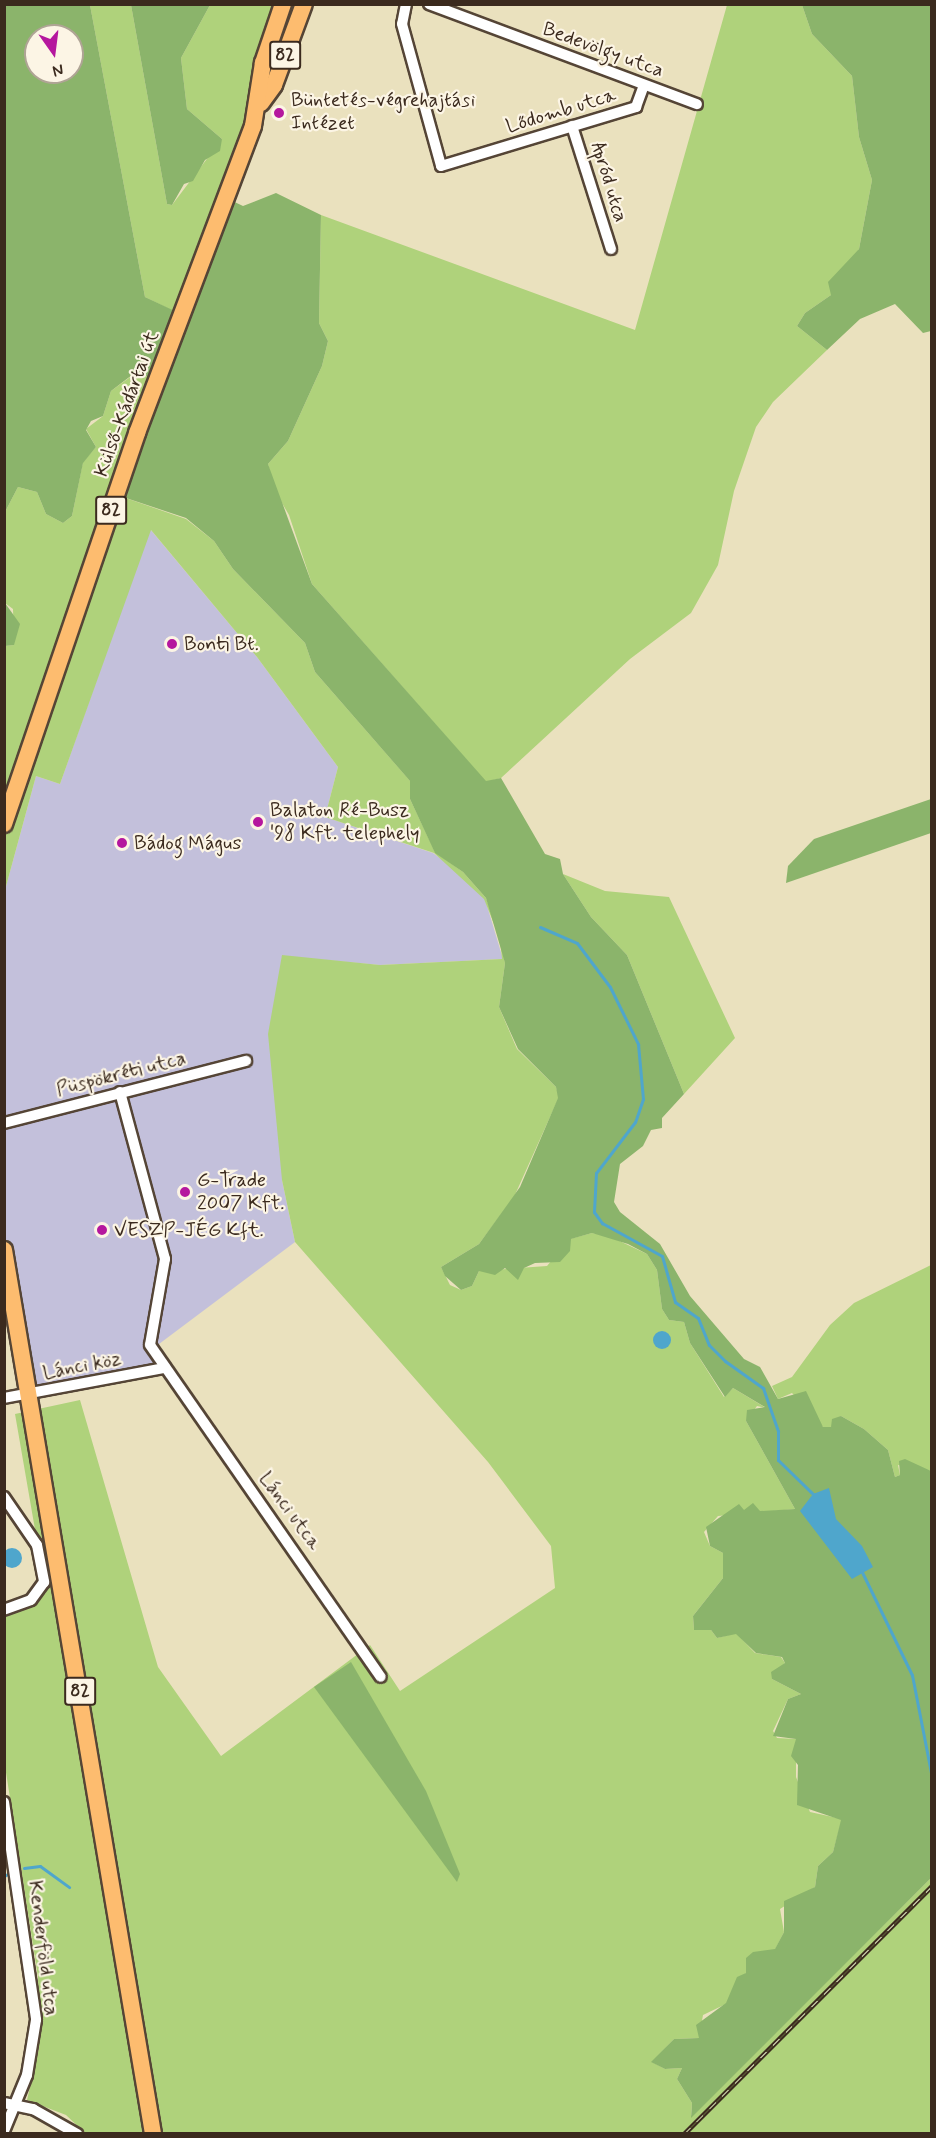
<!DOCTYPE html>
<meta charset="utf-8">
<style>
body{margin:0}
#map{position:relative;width:936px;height:2138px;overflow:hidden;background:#eae1be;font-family:Mynerve,sans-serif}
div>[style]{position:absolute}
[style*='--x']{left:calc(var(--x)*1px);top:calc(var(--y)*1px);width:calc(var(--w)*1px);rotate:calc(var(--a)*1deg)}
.industrial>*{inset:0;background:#c3c0db}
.green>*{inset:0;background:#afd27b}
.forest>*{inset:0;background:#8bb46b}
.water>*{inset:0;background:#4fa6cc}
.round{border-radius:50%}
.stream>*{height:3px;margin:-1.5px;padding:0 1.5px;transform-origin:1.5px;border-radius:1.5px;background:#4fa6cc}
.roads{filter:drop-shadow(2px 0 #554536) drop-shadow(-2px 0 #554536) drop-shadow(0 2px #554536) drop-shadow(0 -2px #554536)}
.street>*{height:10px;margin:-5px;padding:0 5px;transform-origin:5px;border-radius:5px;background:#fff}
.primary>*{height:16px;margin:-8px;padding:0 8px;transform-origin:8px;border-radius:8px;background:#fdbc6f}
.rail>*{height:5px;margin-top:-2.5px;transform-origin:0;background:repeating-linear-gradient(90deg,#fcf5e5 0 9px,#3b2a1e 0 18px);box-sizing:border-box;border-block:2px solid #3b2a1e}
.dots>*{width:16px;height:16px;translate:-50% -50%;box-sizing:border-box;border:3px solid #fcf5e5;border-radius:50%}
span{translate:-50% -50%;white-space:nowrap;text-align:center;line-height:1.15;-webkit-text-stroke:4.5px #fcf5e5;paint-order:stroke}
.shield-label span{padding:2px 4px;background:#fcf5e5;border:2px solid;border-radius:4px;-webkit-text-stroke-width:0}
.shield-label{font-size:18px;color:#3b2a1e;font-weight:700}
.street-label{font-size:20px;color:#3b2a1e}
.poi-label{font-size:20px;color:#3b2a1e}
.left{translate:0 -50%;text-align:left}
.frame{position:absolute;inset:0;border:6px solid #3b2a1e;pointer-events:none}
.north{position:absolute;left:24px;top:24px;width:60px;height:60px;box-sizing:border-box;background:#fcf5e5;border:2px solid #afa495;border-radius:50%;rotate:166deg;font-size:16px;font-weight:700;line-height:24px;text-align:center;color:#3b2a1e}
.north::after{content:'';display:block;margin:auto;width:21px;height:27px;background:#b5179e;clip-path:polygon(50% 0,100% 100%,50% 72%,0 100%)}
</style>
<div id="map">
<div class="industrial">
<div style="clip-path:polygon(150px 529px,257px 657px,338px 767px,325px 817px,433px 853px,462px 874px,485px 899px,503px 959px,380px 965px,282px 956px,282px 1180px,295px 1242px,155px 1347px,164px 1368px,31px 1392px,5px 1246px,5px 890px,36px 776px,60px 784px)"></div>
</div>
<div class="green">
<div style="clip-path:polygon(90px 5px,131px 5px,167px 204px,172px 205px,222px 139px,187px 109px,181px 58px,210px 5px,296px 5px,181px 315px,145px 297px)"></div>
<div style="clip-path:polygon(727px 5px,802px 5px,812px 34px,852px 76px,859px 137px,872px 180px,859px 249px,831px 295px,805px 313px,797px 326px,827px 350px,773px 402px,756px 427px,734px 491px,718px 565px,691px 613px,630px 659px,501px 778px,486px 782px,312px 584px,289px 515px,275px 491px,268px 464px,288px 441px,322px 366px,328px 341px,319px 323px,321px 215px,635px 330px)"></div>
<div style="clip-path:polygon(137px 372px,156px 380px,117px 495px,186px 519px,214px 541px,233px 569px,305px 643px,315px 672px,411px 782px,410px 799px,435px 852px,463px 872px,486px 898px,501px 939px,505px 963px,499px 1007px,517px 1049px,556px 1087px,559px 1097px,514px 1197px,479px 1244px,441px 1267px,450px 1285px,461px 1290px,472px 1286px,479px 1271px,547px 1266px,570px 1239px,592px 1233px,609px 1236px,647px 1254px,657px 1270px,662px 1309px,669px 1320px,684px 1322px,690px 1343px,724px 1397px,733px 1388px,766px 1408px,757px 1406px,746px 1421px,795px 1509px,718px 1516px,704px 1532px,710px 1546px,723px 1553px,723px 1578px,693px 1616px,694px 1630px,711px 1630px,717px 1638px,736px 1633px,755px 1653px,781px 1657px,785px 1663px,772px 1679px,801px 1694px,788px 1699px,773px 1731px,777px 1738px,796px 1739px,796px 1777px,810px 1812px,842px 1819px,833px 1852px,818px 1866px,815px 1887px,780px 1909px,784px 1932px,775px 1950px,765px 1951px,746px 1973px,726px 2004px,703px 2015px,699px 2038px,674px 2039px,652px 2062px,665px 2069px,682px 2068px,677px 2079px,692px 2103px,691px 2116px,931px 1878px,931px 2133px,86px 2134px,66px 2115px,27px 2100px,39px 2048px,38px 1977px,5px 1766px,4px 1616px,46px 1593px,15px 1414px,80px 1400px,158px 1667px,221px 1756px,370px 1645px,400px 1691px,555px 1588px,551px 1546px,488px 1462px,295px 1242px,282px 1180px,268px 1034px,282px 955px,380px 965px,502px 959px,500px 939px,484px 899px,434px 853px,325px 817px,338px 767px,257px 657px,151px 530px,60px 784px,36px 776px,5px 890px,5px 646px,14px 645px,13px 609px,5px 603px,5px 512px,18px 487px,37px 492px,46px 514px,63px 523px,72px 516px,83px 462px,96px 447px,86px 429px,103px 416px,111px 391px)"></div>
<div style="clip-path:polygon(563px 874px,605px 891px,669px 897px,735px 1038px,684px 1094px,627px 955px,591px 917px)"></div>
<div style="clip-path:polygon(931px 1265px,931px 1471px,898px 1465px,900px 1475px,895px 1477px,888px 1450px,864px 1429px,841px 1416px,831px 1427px,823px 1427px,792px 1393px,778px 1399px,772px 1386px,792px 1377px,830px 1325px,854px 1303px)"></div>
</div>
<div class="forest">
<div style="clip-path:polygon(evenodd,5px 5px,90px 5px,145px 297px,181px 314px,224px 197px,243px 206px,276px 193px,321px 215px,319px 323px,328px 341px,322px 366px,288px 441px,268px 464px,312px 584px,486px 781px,501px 778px,545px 854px,560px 859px,563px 874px,591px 917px,627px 955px,684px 1094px,662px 1118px,662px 1128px,651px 1130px,643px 1146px,620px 1164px,614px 1202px,620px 1212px,660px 1244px,690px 1296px,744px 1359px,760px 1367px,778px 1399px,806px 1391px,823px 1427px,831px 1427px,832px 1419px,841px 1416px,864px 1429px,888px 1450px,895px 1477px,900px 1475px,899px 1461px,905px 1459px,931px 1471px,931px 1878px,691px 2118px,692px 2103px,677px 2079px,682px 2068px,665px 2069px,651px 2062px,674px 2039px,699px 2038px,696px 2025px,726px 2003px,737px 1977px,746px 1973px,746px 1958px,753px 1952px,775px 1949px,784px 1932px,784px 1901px,815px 1887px,818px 1866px,833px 1852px,841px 1820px,797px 1805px,798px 1765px,791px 1756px,796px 1739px,773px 1736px,788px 1699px,801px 1694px,772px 1679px,771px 1672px,785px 1663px,782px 1657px,756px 1653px,736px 1634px,717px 1638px,711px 1630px,694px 1630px,693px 1616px,723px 1578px,723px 1553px,710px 1546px,706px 1527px,739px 1504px,744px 1510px,753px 1503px,760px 1511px,795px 1509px,746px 1421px,747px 1410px,765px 1407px,733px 1388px,725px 1397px,690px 1343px,684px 1322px,669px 1320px,662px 1309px,657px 1270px,647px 1254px,628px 1244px,592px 1233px,571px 1239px,570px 1251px,560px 1262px,535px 1263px,524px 1268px,518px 1280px,505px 1268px,495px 1275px,479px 1271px,472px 1286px,461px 1290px,445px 1276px,441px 1267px,479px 1244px,520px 1187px,558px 1098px,556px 1087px,518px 1049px,499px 1007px,505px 963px,486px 898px,463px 872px,435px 853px,410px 799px,410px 781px,315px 672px,305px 643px,233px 569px,214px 541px,186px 518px,117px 495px,156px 380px,137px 372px,128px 378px,111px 391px,103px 416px,91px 421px,86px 430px,96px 447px,83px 463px,72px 516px,63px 523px,46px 514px,37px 492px,18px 487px,5px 512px,5px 5px,36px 36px,72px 36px,72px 72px,36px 72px,36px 36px)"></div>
<div style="clip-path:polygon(131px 5px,210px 5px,181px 58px,187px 109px,222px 139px,220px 151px,205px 160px,193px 181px,184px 184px,172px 205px,167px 204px)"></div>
<div style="clip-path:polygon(802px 5px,931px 5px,931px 331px,923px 333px,895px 304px,860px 319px,827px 350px,797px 326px,805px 313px,831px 295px,828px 282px,859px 249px,872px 180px,859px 137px,852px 76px,812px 34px)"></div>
<div style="clip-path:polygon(5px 603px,20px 624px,14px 645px,5px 646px)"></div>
<div style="clip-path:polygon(931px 799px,931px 833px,786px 883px,788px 866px,814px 839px)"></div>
<div style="clip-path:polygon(351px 1662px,426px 1791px,460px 1874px,457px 1882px,314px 1687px)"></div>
</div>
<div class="water">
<div class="round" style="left:653px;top:1331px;width:18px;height:18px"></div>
<div style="clip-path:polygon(829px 1488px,836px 1519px,862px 1546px,873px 1567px,852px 1579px,800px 1511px,813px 1494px)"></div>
<div class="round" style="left:2px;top:1548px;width:20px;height:20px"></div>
</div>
<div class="stream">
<div style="--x:540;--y:927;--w:40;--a:23.4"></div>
<div style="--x:577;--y:943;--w:55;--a:53.1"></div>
<div style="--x:610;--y:987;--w:64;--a:63.8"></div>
<div style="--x:638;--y:1044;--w:55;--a:84.8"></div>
<div style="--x:643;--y:1099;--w:24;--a:109"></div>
<div style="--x:635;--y:1122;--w:64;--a:127.4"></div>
<div style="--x:596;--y:1173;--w:39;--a:93"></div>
<div style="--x:594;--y:1212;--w:14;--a:54"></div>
<div style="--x:602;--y:1223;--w:68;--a:28.8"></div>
<div style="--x:662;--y:1256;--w:48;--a:74.2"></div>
<div style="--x:675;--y:1302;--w:28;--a:35"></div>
<div style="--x:698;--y:1318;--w:29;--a:68"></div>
<div style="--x:709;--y:1345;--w:23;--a:45"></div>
<div style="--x:725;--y:1361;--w:47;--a:35.4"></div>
<div style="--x:763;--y:1388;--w:46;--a:70.8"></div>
<div style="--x:778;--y:1431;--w:29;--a:90"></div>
<div style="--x:778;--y:1460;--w:50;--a:44.2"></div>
<div style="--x:861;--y:1570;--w:117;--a:64.1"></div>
<div style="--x:912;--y:1675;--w:105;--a:79"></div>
<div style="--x:24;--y:1868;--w:16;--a:-7"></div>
<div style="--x:40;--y:1866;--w:36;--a:36"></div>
<div style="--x:4;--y:1876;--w:4;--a:-27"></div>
</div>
<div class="roads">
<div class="street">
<div style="--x:406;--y:4;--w:20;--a:101"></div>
<div style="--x:402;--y:24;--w:147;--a:74.6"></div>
<div style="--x:441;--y:166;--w:204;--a:-16.8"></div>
<div style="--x:636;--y:107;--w:23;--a:-70"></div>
<div style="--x:429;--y:4;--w:286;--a:20.5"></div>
<div style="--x:572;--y:126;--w:129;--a:72.4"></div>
<div style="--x:120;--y:1092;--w:173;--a:74.9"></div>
<div style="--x:165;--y:1259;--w:87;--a:99.9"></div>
<div style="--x:150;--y:1345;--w:404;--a:55.2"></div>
<div style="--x:4;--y:1123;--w:250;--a:-14.4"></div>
<div style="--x:4;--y:1398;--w:164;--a:-10.6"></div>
<div style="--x:4;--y:1497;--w:58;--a:55.5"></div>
<div style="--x:37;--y:1545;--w:38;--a:79"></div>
<div style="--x:44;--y:1582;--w:22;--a:126"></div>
<div style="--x:31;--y:1600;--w:29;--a:160"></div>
<div style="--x:4;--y:1802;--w:220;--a:81.6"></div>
<div style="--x:36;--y:2020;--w:56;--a:99.3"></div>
<div style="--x:27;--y:2075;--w:61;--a:112.3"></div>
<div style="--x:4;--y:2103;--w:30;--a:12"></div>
<div style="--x:33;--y:2109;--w:51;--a:29.6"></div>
</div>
<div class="primary">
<div style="--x:261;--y:103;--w:22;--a:-54"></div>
<div style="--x:274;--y:85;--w:86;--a:-69.7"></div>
<div style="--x:4;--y:824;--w:413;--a:-71.2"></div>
<div style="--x:137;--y:433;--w:328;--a:-69.3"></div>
<div style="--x:253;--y:126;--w:64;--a:-81"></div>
<div style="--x:263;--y:63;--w:62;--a:-71.3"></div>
<div style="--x:4;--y:1250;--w:896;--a:80.43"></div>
</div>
</div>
<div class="rail">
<div style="--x:684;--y:2134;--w:351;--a:-45"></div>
</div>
<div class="dots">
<div style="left:279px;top:113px;background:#b5179e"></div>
<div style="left:172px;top:644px;background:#b5179e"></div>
<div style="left:258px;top:822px;background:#b5179e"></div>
<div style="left:122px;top:843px;background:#b5179e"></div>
<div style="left:185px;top:1192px;background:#b5179e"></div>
<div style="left:102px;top:1230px;background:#b5179e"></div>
</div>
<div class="shield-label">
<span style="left:285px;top:55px">82</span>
<span style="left:111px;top:510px">82</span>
<span style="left:80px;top:1691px">82</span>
</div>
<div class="street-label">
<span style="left:603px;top:50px;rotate:20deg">Bedevölgy utca</span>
<span style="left:561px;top:111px;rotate:-17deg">Lődomb utca</span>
<span style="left:609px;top:182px;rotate:73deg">Apród utca</span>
<span style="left:127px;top:404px;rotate:-70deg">Külső-Kádártai út</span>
<span style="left:121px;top:1074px;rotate:-14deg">Püspökréti utca</span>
<span style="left:82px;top:1366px;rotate:-11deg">Lánci köz</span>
<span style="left:290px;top:1511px;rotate:54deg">Lánci utca</span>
<span style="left:43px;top:1948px;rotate:83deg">Kenderföld utca</span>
</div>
<div class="poi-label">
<span class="left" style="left:291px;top:112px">Büntetés-végrehajtási<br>Intézet</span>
<span class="left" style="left:184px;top:644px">Bonti Bt.</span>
<span class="left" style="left:270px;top:822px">Balaton Ré-Busz<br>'98 Kft. telephely</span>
<span class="left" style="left:134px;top:843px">Bádog Mágus</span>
<span class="left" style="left:197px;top:1192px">G-Trade<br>2007 Kft.</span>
<span class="left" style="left:114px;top:1230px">VESZP-JÉG Kft.</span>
</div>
<div class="frame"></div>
<div class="north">N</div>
</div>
